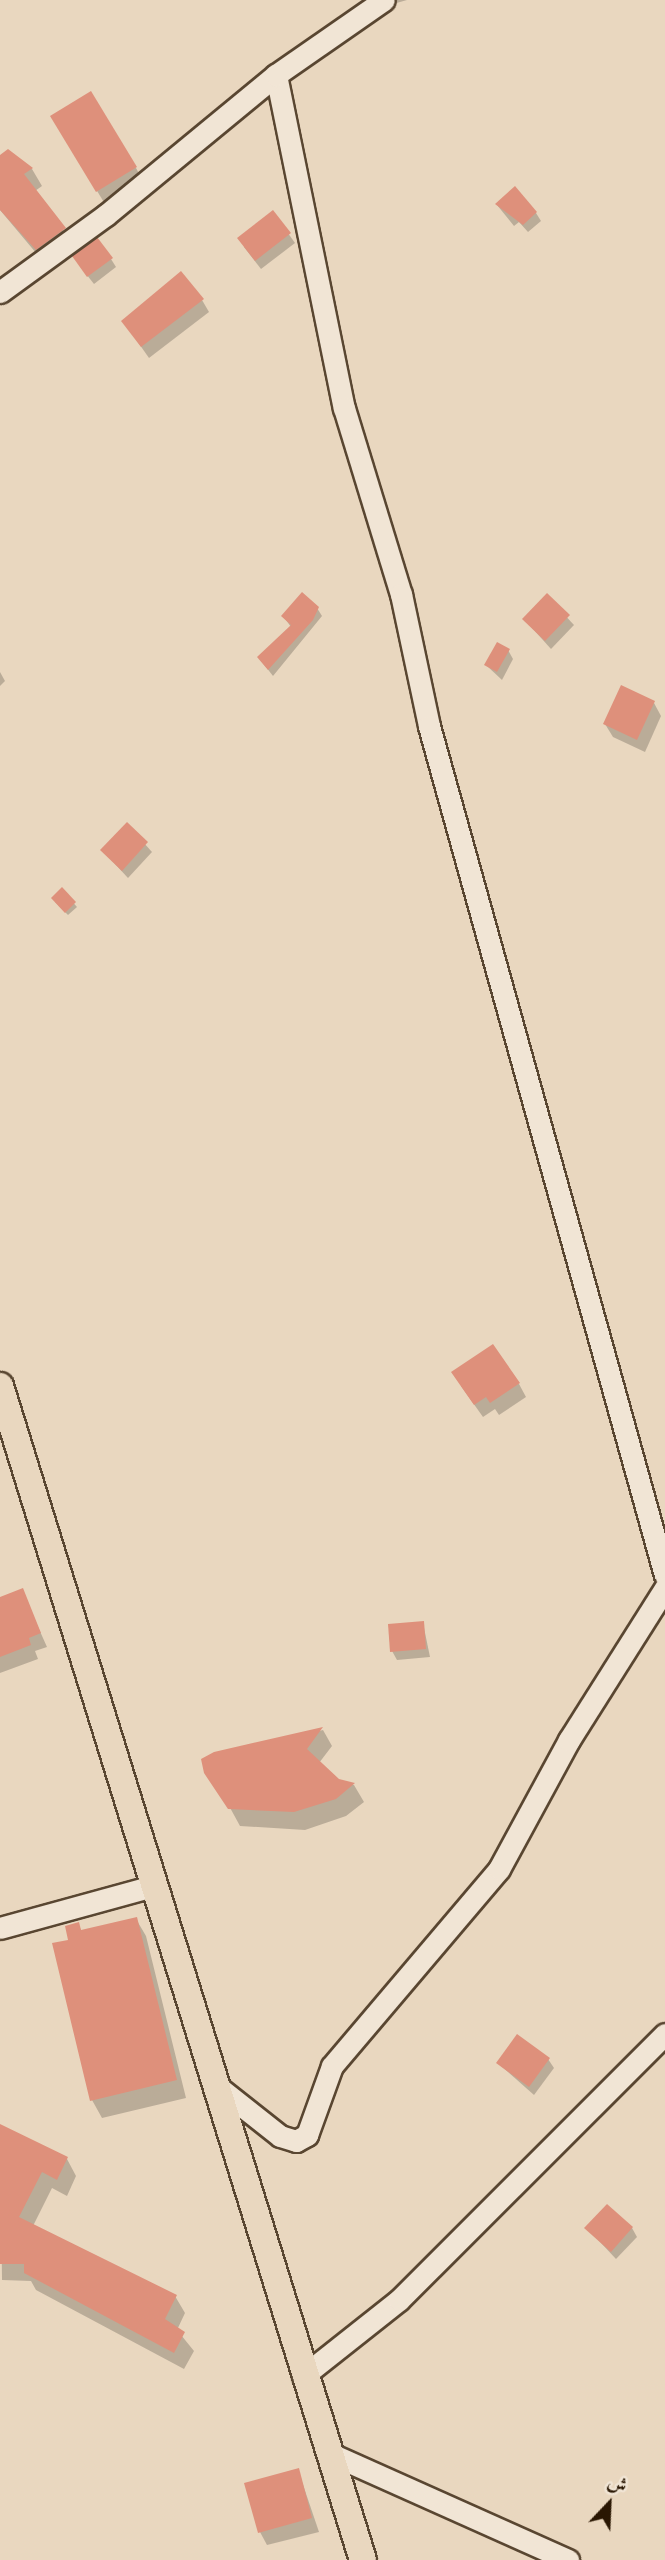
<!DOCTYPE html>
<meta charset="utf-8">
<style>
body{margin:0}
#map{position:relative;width:665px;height:2560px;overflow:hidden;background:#e9d7bf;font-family:"IM FELL English",Amiri,serif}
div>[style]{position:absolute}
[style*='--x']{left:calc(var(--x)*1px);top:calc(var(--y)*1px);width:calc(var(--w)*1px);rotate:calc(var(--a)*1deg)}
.shadow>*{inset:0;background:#0003}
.building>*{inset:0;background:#de907b}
.roads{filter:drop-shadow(2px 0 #594631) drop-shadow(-2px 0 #594631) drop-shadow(0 2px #594631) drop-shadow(0 -2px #594631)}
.minor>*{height:21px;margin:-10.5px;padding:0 10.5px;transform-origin:10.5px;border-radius:10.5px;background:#f1e5d5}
.major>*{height:26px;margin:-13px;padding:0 13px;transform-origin:13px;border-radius:13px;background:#e9d7bf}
span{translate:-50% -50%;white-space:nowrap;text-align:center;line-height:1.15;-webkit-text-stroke:5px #f1e5d5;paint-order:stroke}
.north{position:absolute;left:574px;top:2469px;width:70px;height:70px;-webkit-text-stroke:5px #f1e5d5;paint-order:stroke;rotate:23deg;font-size:19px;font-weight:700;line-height:28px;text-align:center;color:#291602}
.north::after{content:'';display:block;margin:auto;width:24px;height:32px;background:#291602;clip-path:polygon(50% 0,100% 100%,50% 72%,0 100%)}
</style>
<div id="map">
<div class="shadow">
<div style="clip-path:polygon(382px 0,407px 0,386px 6px)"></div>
<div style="clip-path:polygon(60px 130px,136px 168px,143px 181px,105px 204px)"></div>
<div style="clip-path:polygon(8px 151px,32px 169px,42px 186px,35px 191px,74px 246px,47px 266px,0 210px,0 158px)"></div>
<div style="clip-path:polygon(497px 205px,536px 213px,541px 221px,528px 232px,519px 222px,514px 226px)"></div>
<div style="clip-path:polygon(273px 212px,295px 243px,261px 269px,244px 247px)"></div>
<div style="clip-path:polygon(111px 259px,116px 267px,94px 284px,79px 265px)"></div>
<div style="clip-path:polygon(202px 300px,209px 312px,149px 358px,123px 321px)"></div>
<div style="clip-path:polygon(547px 596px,574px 625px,551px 649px,524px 619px)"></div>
<div style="clip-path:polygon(317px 608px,322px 616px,273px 676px,259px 658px,291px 627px,283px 616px)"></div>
<div style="clip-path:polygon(508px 650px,513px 659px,502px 680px,486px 665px)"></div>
<div style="clip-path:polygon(0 672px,5px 681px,0 686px)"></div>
<div style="clip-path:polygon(654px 703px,661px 716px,645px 752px,613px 737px,605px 724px)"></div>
<div style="clip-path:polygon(127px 824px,152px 852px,128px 878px,102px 850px)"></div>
<div style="clip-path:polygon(62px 890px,77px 907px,68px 915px,55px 902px)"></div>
<div style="clip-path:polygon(519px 1384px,526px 1397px,499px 1415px,495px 1409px,483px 1417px,461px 1386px)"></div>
<div style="clip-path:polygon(22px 1591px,47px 1647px,35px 1651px,38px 1659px,0 1673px,0 1599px)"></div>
<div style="clip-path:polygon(423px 1623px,430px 1657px,397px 1660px,392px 1651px)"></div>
<div style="clip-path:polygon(323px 1730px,332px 1746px,319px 1763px,339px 1781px,354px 1785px,364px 1802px,346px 1816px,305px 1830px,240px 1826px,204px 1760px)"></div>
<div style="clip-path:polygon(136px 1919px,146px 1936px,186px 2098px,102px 2118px,92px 2100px,70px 1941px,78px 1924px,82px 1932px)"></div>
<div style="clip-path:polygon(548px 2059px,554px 2068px,534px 2095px,498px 2063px)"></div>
<div style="clip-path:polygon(0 2126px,67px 2159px,76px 2176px,67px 2196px,52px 2188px,33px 2226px,175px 2296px,185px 2313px,177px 2330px,194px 2351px,184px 2369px,36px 2290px,31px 2281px,2px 2280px)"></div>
<div style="clip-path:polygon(587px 2228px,632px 2228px,637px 2237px,616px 2259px)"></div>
<div style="clip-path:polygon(298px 2470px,319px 2532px,267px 2545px,260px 2532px)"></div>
</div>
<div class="building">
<div style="clip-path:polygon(91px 91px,137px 167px,96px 192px,50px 116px)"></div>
<div style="clip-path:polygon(8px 149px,33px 168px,24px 174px,66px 228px,36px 250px,0 210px,0 155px)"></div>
<div style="clip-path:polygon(515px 186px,537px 212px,523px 225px,495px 204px)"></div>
<div style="clip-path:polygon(273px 210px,291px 233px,255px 261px,237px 238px)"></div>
<div style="clip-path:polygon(97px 237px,113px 258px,87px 277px,72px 256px)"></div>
<div style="clip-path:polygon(181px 271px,204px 299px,141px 347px,121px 321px)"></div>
<div style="clip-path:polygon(302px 592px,319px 607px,313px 620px,268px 670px,257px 657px,291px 625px,281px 616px)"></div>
<div style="clip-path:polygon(547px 593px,570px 615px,545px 641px,522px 619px)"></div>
<div style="clip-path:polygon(497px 642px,510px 649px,497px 672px,484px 665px)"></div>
<div style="clip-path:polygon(621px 685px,655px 701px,637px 740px,603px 724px)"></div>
<div style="clip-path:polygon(127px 822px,148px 842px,122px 871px,100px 850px)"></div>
<div style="clip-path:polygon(62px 887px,76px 902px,65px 913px,51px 898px)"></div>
<div style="clip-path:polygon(493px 1344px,520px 1383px,490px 1403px,486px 1397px,474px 1405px,451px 1372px)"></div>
<div style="clip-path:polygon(23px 1588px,41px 1633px,29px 1638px,31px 1645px,0 1657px,0 1597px)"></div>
<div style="clip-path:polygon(424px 1621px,426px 1649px,390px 1652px,388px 1624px)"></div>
<div style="clip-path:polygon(323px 1727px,307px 1749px,339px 1779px,355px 1783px,336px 1799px,294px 1812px,228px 1809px,204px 1773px,201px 1759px,214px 1752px)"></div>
<div style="clip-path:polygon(137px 1917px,177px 2080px,90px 2101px,52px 1943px,68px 1940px,65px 1926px,79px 1922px,81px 1930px)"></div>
<div style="clip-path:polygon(517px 2034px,550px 2058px,529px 2087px,496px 2063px)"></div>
<div style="clip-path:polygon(0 2124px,68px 2157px,57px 2180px,42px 2172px,19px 2217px,177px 2295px,165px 2319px,185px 2332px,174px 2353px,24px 2273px,24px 2264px,0 2264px)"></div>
<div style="clip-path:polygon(607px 2204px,633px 2227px,611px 2252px,584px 2228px)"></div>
<div style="clip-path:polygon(299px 2468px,312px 2518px,258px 2533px,244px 2483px)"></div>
</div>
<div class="roads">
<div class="minor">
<div style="--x:276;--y:75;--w:340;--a:78.5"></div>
<div style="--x:344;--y:408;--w:195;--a:73"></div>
<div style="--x:401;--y:594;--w:135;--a:78"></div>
<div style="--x:429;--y:726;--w:881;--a:74.47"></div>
<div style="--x:0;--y:292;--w:131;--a:-36"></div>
<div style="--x:106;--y:215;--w:220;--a:-39.5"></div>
<div style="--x:276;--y:75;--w:131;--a:-34.8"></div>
<div style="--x:0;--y:1928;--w:158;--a:-15.4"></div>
<div style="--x:213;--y:2083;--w:85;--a:38.3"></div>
<div style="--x:280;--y:2136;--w:17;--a:17"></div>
<div style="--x:296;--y:2141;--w:13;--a:-29"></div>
<div style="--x:307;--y:2135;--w:73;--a:-70.1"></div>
<div style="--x:332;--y:2066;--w:258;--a:-49.7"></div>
<div style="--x:499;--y:1869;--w:147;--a:-61.5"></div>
<div style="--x:569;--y:1740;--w:180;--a:-57.7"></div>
<div style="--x:303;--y:2376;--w:122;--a:-38.4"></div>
<div style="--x:399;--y:2300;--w:376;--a:-45"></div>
<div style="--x:329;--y:2453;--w:262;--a:24.1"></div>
</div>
<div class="major">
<div style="--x:0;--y:1386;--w:1229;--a:72.82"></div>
</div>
</div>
<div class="north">ش</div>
</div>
